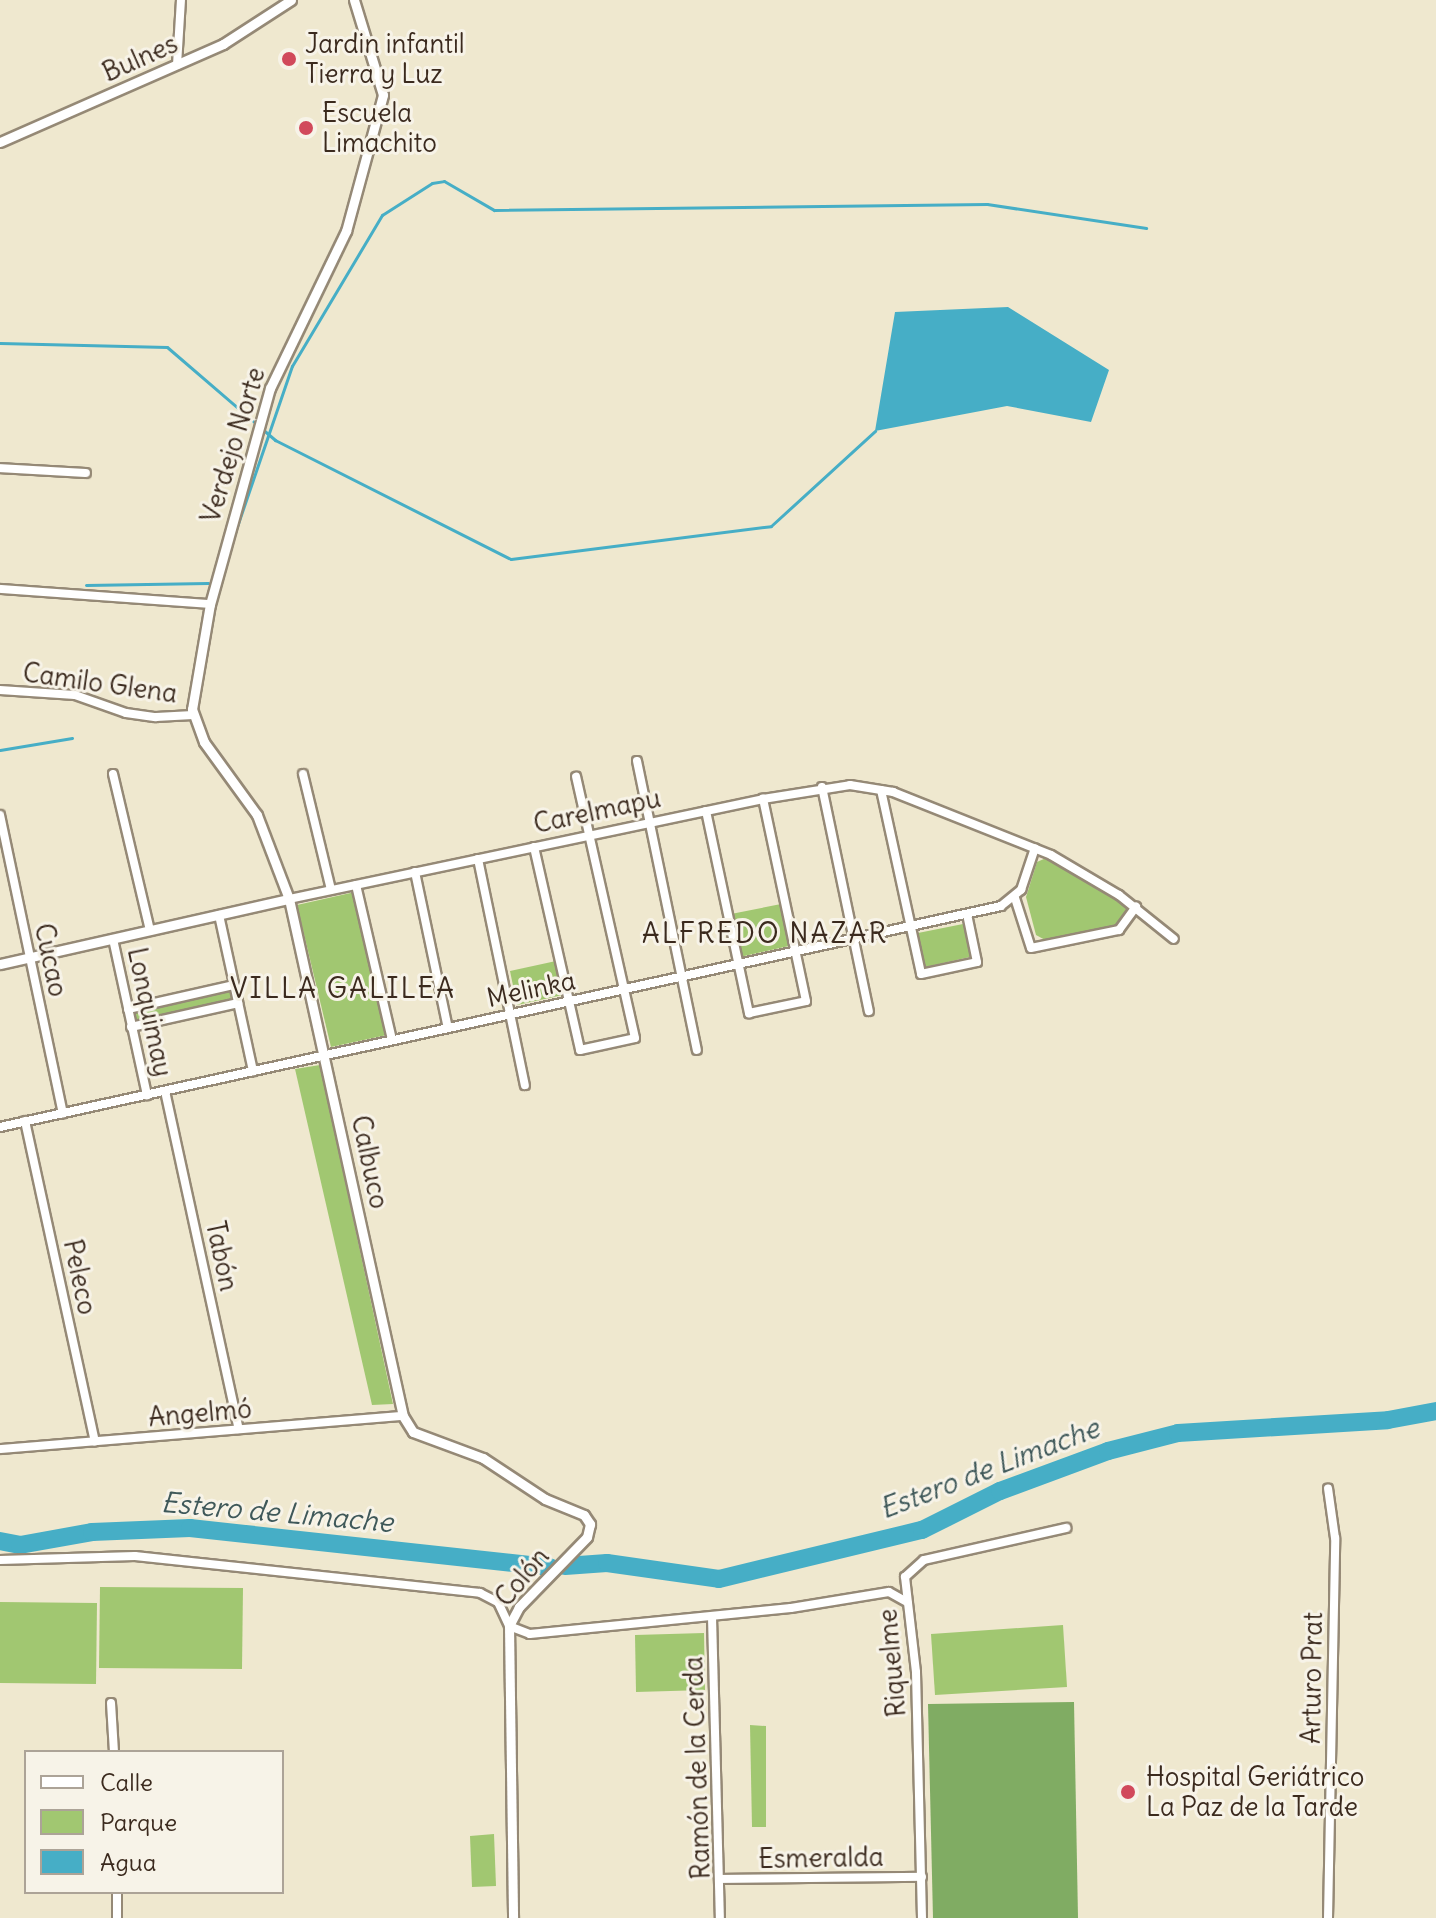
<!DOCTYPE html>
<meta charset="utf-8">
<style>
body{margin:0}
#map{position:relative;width:1436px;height:1918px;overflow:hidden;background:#efe8cf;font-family:Delius,sans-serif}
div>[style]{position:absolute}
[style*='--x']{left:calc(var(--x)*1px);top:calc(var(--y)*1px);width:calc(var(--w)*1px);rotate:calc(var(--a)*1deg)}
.green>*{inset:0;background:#a1c771}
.forest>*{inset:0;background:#80ac63}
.water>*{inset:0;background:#46aec6}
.stream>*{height:3px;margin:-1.5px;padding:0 1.5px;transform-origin:1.5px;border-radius:1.5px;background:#46aec6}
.river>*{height:18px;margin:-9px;padding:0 9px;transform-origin:9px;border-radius:9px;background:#46aec6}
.roads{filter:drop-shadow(2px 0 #958976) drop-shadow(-2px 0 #958976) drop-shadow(0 2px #958976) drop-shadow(0 -2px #958976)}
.minor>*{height:8px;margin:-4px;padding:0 4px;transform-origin:4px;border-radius:4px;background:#fff}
.tertiary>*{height:9px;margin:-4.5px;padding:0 4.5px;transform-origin:4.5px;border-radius:4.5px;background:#fff}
.dots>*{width:22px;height:22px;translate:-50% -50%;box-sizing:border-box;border:4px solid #f7f3e8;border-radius:50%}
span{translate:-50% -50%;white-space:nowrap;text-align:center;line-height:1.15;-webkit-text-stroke:6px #f7f3e8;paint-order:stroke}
.poi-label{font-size:26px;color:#3b2a1e}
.left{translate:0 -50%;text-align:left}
.street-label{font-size:26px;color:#3b2a1e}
.neighbourhood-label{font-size:28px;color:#3b2a1e;letter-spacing:2px}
.water-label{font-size:28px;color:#3f5859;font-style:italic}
.legend{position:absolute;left:24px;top:1750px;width:260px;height:144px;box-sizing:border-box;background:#f7f3e8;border:2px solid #aca397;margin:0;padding:10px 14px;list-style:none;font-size:24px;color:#3b2a1e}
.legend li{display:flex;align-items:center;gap:16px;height:40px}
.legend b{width:40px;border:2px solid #aca397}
</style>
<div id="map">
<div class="green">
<div style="clip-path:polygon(1046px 858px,1132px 909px,1119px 926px,1047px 941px,1036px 935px,1026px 897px,1037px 862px)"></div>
<div style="clip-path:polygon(355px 892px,387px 1035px,331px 1047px,297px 905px)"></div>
<div style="clip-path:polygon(781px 904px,789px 946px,740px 957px,731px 914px)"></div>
<div style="clip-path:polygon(963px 924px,970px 957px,925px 967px,918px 933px)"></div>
<div style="clip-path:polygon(556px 961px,563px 995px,517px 1005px,510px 971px)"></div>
<div style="clip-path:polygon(231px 989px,234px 1002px,136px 1023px,133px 1010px)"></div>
<div style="clip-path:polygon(320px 1065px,393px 1404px,372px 1405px,295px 1069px)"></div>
<div style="clip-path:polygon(100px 1587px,243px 1588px,242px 1669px,99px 1668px)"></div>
<div style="clip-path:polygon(0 1602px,97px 1603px,96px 1684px,0 1683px)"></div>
<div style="clip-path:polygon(1063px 1625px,1067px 1687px,935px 1695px,931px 1634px)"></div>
<div style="clip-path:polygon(704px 1633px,705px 1690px,636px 1692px,635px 1635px)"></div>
<div style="clip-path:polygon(750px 1725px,766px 1726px,766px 1827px,752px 1827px)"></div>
<div style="clip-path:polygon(494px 1834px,496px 1886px,472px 1887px,470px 1836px)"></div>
</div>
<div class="forest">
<div style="clip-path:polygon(1074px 1702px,1078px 1918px,933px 1918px,928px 1704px)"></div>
</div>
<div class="water">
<div style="clip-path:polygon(1008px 307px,1109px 370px,1091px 422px,1007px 406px,875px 431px,895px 312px)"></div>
</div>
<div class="stream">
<div style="--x:0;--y:343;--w:167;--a:1.4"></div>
<div style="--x:167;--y:347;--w:143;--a:40.7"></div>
<div style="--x:275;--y:440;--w:264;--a:26.8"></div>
<div style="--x:511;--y:559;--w:262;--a:-7.2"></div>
<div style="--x:771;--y:526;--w:141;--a:-42.4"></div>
<div style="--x:232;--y:541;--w:185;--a:-71.1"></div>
<div style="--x:292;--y:366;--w:176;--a:-59.2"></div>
<div style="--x:382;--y:215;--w:59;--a:-32.6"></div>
<div style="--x:432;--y:183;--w:12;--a:-9"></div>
<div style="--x:444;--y:181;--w:58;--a:30.1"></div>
<div style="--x:494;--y:210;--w:493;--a:-0.7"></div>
<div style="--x:987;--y:204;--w:161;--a:8.6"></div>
<div style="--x:86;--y:585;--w:122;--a:-0.9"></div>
<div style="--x:0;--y:750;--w:73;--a:-9.5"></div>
</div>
<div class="river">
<div style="--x:0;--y:1541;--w:20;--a:11"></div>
<div style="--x:20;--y:1545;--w:73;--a:-10.2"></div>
<div style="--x:92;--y:1532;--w:98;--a:-2.3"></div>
<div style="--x:190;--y:1528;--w:362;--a:6.2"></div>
<div style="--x:565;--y:1566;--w:42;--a:-4.1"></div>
<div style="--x:607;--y:1563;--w:113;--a:8.1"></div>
<div style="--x:719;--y:1579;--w:209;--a:-13.6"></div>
<div style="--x:922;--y:1530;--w:87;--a:-26.6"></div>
<div style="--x:1000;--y:1491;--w:115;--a:-20.3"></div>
<div style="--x:1108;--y:1451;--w:72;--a:-14.4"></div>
<div style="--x:1178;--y:1433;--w:210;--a:-3.5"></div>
<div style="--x:1388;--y:1420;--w:49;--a:-10.6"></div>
</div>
<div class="roads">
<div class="minor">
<div style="--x:177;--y:65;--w:65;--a:-86.5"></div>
<div style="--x:0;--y:468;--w:86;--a:3.3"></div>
<div style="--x:0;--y:589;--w:211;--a:4.1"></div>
<div style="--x:0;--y:690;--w:75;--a:3.8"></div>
<div style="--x:75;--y:695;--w:54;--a:19.4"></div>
<div style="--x:126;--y:713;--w:30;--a:8"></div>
<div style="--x:156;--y:717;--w:37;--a:-3"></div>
<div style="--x:637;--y:761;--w:295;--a:78.3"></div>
<div style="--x:113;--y:774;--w:161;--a:76.7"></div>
<div style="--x:303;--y:774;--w:119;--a:76.4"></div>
<div style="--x:822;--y:787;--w:229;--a:78.2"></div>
<div style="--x:881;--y:790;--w:188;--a:77.7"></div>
<div style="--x:921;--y:974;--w:57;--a:-12.1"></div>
<div style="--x:977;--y:962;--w:49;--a:-101.8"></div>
<div style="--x:706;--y:811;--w:207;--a:78"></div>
<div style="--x:749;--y:1013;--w:58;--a:-11.9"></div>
<div style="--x:806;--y:1001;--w:207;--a:-102"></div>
<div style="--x:0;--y:815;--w:305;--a:78.1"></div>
<div style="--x:534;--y:847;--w:208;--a:77.2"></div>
<div style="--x:580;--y:1050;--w:56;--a:-12.3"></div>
<div style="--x:635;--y:1038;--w:268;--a:-102.7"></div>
<div style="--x:478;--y:859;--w:231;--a:78.3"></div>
<div style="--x:415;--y:872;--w:159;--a:78.1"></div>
<div style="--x:356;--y:885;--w:159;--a:76.9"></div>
<div style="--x:1015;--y:898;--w:52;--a:72.3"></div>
<div style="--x:1031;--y:948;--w:90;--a:-11.6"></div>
<div style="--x:1119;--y:930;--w:29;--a:-54"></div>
<div style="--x:289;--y:899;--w:484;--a:-11.9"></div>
<div style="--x:763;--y:799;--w:88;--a:-9.1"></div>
<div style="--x:850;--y:785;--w:44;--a:9.2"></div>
<div style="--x:893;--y:792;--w:170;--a:21.7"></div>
<div style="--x:1051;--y:855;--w:79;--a:30.5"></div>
<div style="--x:1119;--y:895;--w:70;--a:38.7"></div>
<div style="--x:219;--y:915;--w:160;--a:77.7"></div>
<div style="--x:113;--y:939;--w:160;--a:77.7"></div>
<div style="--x:128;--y:1009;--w:109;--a:-12.8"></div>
<div style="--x:131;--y:1027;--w:110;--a:-12.6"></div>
<div style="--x:165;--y:1091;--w:346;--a:77.7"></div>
<div style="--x:25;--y:1121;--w:328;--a:77.7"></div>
<div style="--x:0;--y:1127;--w:1025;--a:-12.45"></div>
<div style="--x:1001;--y:906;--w:26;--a:-39"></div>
<div style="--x:1021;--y:890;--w:44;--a:-71.6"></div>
<div style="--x:0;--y:1449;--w:404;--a:-4.7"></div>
<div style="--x:0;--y:1560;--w:135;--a:-1.7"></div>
<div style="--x:135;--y:1556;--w:347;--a:6.1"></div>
<div style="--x:480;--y:1593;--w:20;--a:27"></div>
<div style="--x:498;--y:1602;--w:26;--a:65"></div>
<div style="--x:509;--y:1626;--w:22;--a:21"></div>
<div style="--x:530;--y:1634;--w:262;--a:-5.7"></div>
<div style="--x:791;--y:1608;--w:99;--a:-9.3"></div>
<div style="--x:889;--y:1592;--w:21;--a:29"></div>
<div style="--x:712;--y:1617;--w:301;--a:88.5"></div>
<div style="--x:111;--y:1703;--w:49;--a:86.5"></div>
<div style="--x:720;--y:1879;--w:202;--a:-0.6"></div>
<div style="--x:117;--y:1892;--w:26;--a:90"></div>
<div style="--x:922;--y:1918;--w:246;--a:-91.4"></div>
<div style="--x:916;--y:1672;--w:96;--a:-96.6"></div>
<div style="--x:905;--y:1577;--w:25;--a:-42"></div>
<div style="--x:924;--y:1560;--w:146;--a:-12.7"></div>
<div style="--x:1328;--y:1918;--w:380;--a:-88.9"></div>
<div style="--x:1335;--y:1538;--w:50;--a:-98"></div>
</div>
<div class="tertiary">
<div style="--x:354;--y:0;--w:99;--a:73"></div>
<div style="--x:383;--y:95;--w:141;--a:105.2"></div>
<div style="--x:346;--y:231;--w:174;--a:115.8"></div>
<div style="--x:270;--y:388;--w:224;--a:105.5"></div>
<div style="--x:210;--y:604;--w:107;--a:99.7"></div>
<div style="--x:192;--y:709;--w:35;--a:70"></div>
<div style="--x:204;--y:742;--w:90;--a:54"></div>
<div style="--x:257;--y:815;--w:90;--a:69.1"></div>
<div style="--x:289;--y:899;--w:529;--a:77.57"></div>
<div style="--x:403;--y:1416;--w:19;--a:58"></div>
<div style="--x:413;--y:1432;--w:75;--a:20.4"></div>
<div style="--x:483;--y:1458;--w:74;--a:33.5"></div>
<div style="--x:545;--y:1499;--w:42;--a:22.3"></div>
<div style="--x:584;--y:1515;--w:11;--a:56"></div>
<div style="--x:590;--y:1524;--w:13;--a:103"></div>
<div style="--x:587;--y:1537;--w:98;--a:134.2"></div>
<div style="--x:519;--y:1607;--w:21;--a:118"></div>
<div style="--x:509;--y:1626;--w:292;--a:89.2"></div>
<div style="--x:0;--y:142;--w:244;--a:-23.7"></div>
<div style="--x:223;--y:44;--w:81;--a:-32.9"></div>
<div style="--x:0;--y:964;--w:296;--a:-12.7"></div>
</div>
</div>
<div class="dots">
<div style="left:289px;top:59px;background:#d1495b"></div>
<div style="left:306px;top:128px;background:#d1495b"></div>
<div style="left:1128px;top:1792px;background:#d1495b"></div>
</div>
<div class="poi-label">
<span class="left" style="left:305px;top:59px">Jardin infantil<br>Tierra y Luz</span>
<span class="left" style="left:322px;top:128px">Escuela<br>Limachito</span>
<span class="left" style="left:1146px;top:1792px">Hospital Geriátrico<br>La Paz de la Tarde</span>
</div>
<div class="street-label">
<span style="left:140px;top:58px;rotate:-24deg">Bulnes</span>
<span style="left:233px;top:445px;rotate:-73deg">Verdejo Norte</span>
<span style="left:100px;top:683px;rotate:8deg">Camilo Glena</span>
<span style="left:597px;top:811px;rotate:-12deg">Carelmapu</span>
<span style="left:51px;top:960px;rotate:78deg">Cucao</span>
<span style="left:531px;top:989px;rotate:-12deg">Melinka</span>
<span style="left:150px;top:1012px;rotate:78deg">Lonquimay</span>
<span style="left:370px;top:1162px;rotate:78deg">Calbuco</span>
<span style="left:222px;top:1256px;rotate:78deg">Tabón</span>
<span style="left:80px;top:1277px;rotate:78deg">Peleco</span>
<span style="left:200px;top:1413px;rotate:-5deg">Angelmó</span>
<span style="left:522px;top:1577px;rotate:-50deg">Colón</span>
<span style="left:892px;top:1663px;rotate:-95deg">Riquelme</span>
<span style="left:1312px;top:1678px;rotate:-89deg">Arturo Prat</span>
<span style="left:697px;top:1768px;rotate:-92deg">Ramón de la Cerda</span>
<span style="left:821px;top:1858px;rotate:-1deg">Esmeralda</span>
</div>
<div class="neighbourhood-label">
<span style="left:765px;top:933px">ALFREDO NAZAR</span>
<span style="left:343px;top:988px">VILLA GALILEA</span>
</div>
<div class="water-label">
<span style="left:989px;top:1468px;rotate:-21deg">Estero de Limache</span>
<span style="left:277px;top:1512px;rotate:5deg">Estero de Limache</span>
</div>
<ul class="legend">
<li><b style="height:10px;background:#fff"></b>Calle</li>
<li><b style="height:22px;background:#a1c771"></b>Parque</li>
<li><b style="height:22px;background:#46aec6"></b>Agua</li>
</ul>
</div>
